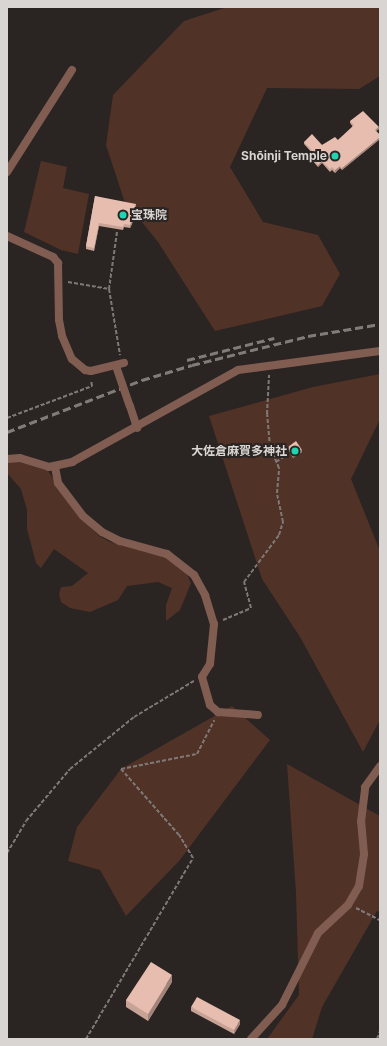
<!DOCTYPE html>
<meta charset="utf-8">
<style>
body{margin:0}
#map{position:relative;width:387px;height:1046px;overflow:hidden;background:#2a2422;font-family:Inter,"Noto Sans JP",sans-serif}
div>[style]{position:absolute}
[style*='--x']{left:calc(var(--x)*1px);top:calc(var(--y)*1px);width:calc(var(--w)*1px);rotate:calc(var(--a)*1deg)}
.green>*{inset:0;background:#513227}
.path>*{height:2px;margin-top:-1px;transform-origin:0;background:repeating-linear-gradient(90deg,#7e7977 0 4px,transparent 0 6px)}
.minor>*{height:8px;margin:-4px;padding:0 4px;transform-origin:4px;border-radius:4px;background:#815d51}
.rail>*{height:3px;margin-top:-1.5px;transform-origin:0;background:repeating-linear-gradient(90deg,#817c7a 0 8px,transparent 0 12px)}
.minor-bridge>*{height:8px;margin:-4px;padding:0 4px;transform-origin:4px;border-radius:4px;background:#815d51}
.wall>*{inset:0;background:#c7a396}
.shaded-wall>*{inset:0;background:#a2847a}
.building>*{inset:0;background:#e7bdaf}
.dots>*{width:11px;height:11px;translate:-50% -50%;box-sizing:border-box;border:2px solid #2a2422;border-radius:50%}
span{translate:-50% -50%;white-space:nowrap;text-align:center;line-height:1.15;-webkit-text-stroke:4px #2a2422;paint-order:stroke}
.poi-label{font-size:12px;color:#d8d5d3;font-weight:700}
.right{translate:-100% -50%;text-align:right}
.left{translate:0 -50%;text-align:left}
.frame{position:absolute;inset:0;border:8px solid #d8d5d3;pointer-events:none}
</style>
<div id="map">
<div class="green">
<div style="clip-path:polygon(227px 7px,380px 7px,380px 76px,359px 89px,267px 88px,230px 167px,263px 222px,318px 235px,340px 274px,322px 306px,215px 331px,158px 242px,124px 200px,106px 145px,113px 95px,184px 21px)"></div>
<div style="clip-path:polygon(41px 161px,67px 167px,63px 188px,89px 194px,78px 254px,61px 250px,24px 232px)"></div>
<div style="clip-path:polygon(380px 374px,380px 419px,351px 479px,380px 551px,380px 720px,363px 752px,300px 637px,262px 579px,209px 416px,313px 387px)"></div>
<div style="clip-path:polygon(7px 462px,22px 462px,46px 468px,81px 518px,99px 536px,110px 542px,159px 553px,185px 570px,191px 583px,180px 610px,166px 621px,166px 605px,172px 588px,158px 582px,127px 586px,118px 600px,90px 612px,70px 608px,61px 602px,59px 594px,61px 587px,72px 586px,88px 573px,54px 549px,41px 568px,36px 563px,27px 529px,27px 510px,21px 489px,7px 473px)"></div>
<div style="clip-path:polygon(232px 706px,270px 740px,179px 861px,126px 916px,100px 870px,68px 861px,77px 827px,121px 769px)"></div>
<div style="clip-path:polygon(287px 764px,380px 816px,380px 912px,377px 911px,322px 1007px,312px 1039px,267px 1039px,299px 995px,296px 893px)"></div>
</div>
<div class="path">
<div style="--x:117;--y:232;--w:58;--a:98"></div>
<div style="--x:109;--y:289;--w:67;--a:80.5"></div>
<div style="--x:68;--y:282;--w:42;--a:9.7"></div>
<div style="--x:7;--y:418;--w:91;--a:-20.6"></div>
<div style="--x:92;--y:386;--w:6;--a:-99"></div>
<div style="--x:276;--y:462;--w:14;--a:-34"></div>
<div style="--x:223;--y:620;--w:30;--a:-23"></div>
<div style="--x:251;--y:608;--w:27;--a:-105"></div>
<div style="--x:244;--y:582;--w:59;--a:-53.3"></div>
<div style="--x:279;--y:535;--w:14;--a:-73"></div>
<div style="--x:283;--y:522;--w:30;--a:-102"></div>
<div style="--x:277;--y:493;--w:25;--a:-85"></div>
<div style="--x:279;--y:468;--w:23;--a:-113"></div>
<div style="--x:270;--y:447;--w:33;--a:-95"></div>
<div style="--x:267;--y:414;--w:39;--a:-87"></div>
<div style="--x:7;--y:853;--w:37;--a:-59"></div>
<div style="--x:26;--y:821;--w:68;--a:-49.8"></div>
<div style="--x:70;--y:769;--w:82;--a:-39.1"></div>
<div style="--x:134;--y:717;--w:70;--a:-31"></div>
<div style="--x:356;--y:908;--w:27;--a:27"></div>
<div style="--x:86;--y:1039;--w:210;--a:-59.4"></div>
<div style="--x:193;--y:858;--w:27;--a:-121"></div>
<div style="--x:179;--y:835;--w:88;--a:-131.3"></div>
<div style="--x:121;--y:769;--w:77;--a:-11.2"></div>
<div style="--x:197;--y:754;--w:38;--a:-63"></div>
<div style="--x:377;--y:1039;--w:9;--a:-69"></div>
</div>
<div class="minor">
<div style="--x:7;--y:172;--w:121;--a:-57.5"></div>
<div style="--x:7;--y:236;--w:51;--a:24.5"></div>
<div style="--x:53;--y:257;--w:8;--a:50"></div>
<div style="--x:58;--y:263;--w:57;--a:89"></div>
<div style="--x:59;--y:320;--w:16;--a:79"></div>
<div style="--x:62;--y:336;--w:25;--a:67"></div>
<div style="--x:72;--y:359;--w:17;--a:40"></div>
<div style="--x:85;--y:370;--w:6;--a:9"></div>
<div style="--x:91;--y:371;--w:34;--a:-14"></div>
<div style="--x:130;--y:406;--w:23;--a:72"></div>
<div style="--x:7;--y:459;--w:13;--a:-4"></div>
<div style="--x:20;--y:458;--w:30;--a:17"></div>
<div style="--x:49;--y:467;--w:24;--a:-12"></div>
<div style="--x:72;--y:462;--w:190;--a:-29"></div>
<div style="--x:238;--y:370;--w:143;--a:-7.6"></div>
<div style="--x:55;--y:467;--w:16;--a:79"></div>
<div style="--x:58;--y:483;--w:41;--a:52.9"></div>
<div style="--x:83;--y:516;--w:25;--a:40"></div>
<div style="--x:102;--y:532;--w:20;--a:27"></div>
<div style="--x:120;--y:541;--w:49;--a:15.5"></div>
<div style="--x:167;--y:554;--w:34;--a:38"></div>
<div style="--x:194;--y:575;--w:23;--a:61"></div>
<div style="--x:205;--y:595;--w:30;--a:73"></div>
<div style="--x:214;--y:624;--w:40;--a:95.7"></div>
<div style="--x:210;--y:664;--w:15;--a:122"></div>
<div style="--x:202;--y:677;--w:29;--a:74"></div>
<div style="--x:210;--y:705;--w:11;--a:41"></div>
<div style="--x:218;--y:712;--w:40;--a:4.3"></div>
<div style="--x:251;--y:1039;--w:46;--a:-47.6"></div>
<div style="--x:282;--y:1005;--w:80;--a:-63.4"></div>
<div style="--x:318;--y:933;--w:41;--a:-43"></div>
<div style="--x:348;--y:905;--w:22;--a:-60"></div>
<div style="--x:359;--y:886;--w:32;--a:-81"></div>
<div style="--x:364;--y:854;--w:32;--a:-95"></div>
<div style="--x:361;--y:822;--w:35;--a:-83"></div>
<div style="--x:365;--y:787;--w:26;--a:-54"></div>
</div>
<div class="rail">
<div style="--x:187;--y:360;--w:90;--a:-14.2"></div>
<div style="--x:7;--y:432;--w:145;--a:-21.1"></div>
<div style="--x:142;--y:380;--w:52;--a:-16.7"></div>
<div style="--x:192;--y:365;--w:120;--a:-14"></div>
<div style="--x:308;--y:336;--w:73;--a:-9.5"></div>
</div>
<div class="minor-bridge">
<div style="--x:117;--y:369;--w:39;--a:71"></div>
</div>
<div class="wall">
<div style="clip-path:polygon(350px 121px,379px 129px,376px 131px,380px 135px,380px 139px,342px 170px,340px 168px,335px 173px,332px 170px,330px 172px,322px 163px,318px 167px,311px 159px,311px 156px,313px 154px,304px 144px,304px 142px,322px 145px,338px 140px,353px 127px,350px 123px)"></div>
<div style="clip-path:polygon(95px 196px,136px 207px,132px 224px,130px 228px,124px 227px,123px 230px,99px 226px,94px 251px,86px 249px,86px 246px)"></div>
<div style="clip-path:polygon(288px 447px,302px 452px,293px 458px,288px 449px)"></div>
<div style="clip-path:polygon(172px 982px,148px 1021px,126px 1007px,126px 1000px)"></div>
<div style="clip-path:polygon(191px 1007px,240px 1024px,234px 1034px,191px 1011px)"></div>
</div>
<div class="shaded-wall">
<div style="clip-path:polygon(379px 127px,379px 129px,375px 132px,375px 130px)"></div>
<div style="clip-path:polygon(380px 137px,380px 139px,342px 170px,342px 168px)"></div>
<div style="clip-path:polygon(322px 161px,322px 163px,318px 167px,318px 165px)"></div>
<div style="clip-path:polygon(340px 166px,340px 168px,335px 173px,335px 170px)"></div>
<div style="clip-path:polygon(136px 204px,132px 224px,130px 228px,130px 225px)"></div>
<div style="clip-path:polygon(99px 223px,99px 226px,94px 251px,94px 248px)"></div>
<div style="clip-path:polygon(302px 450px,302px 452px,293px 458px,293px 455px)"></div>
<div style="clip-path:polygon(172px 975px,172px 982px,148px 1021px,148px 1014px)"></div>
<div style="clip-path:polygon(240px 1020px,240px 1024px,234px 1034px,234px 1030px)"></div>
</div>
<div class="building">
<div style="clip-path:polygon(363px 111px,379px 127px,375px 130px,380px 135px,380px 137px,342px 168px,340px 166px,335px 170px,332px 167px,330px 169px,322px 161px,318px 165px,311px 156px,314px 153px,304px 142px,312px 134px,322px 145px,335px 137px,338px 140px,354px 125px,350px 121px)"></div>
<div style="clip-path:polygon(95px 196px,136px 204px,132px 221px,130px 225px,124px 224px,123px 227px,99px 223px,94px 248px,86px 246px)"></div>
<div style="clip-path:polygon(296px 441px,302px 450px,293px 455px,288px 447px)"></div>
<div style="clip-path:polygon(151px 962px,172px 975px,148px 1014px,126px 1000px)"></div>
<div style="clip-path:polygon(197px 997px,240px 1020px,234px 1030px,191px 1007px)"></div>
</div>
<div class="dots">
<div style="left:335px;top:156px;background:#1cd5b1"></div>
<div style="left:123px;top:215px;background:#1cd5b1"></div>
<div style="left:295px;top:451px;background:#1cd5b1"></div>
</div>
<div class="poi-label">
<span class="right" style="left:327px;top:156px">Shōinji Temple</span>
<span class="left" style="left:131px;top:215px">宝珠院</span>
<span class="right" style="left:287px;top:451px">大佐倉麻賀多神社</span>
</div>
<div class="frame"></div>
</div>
